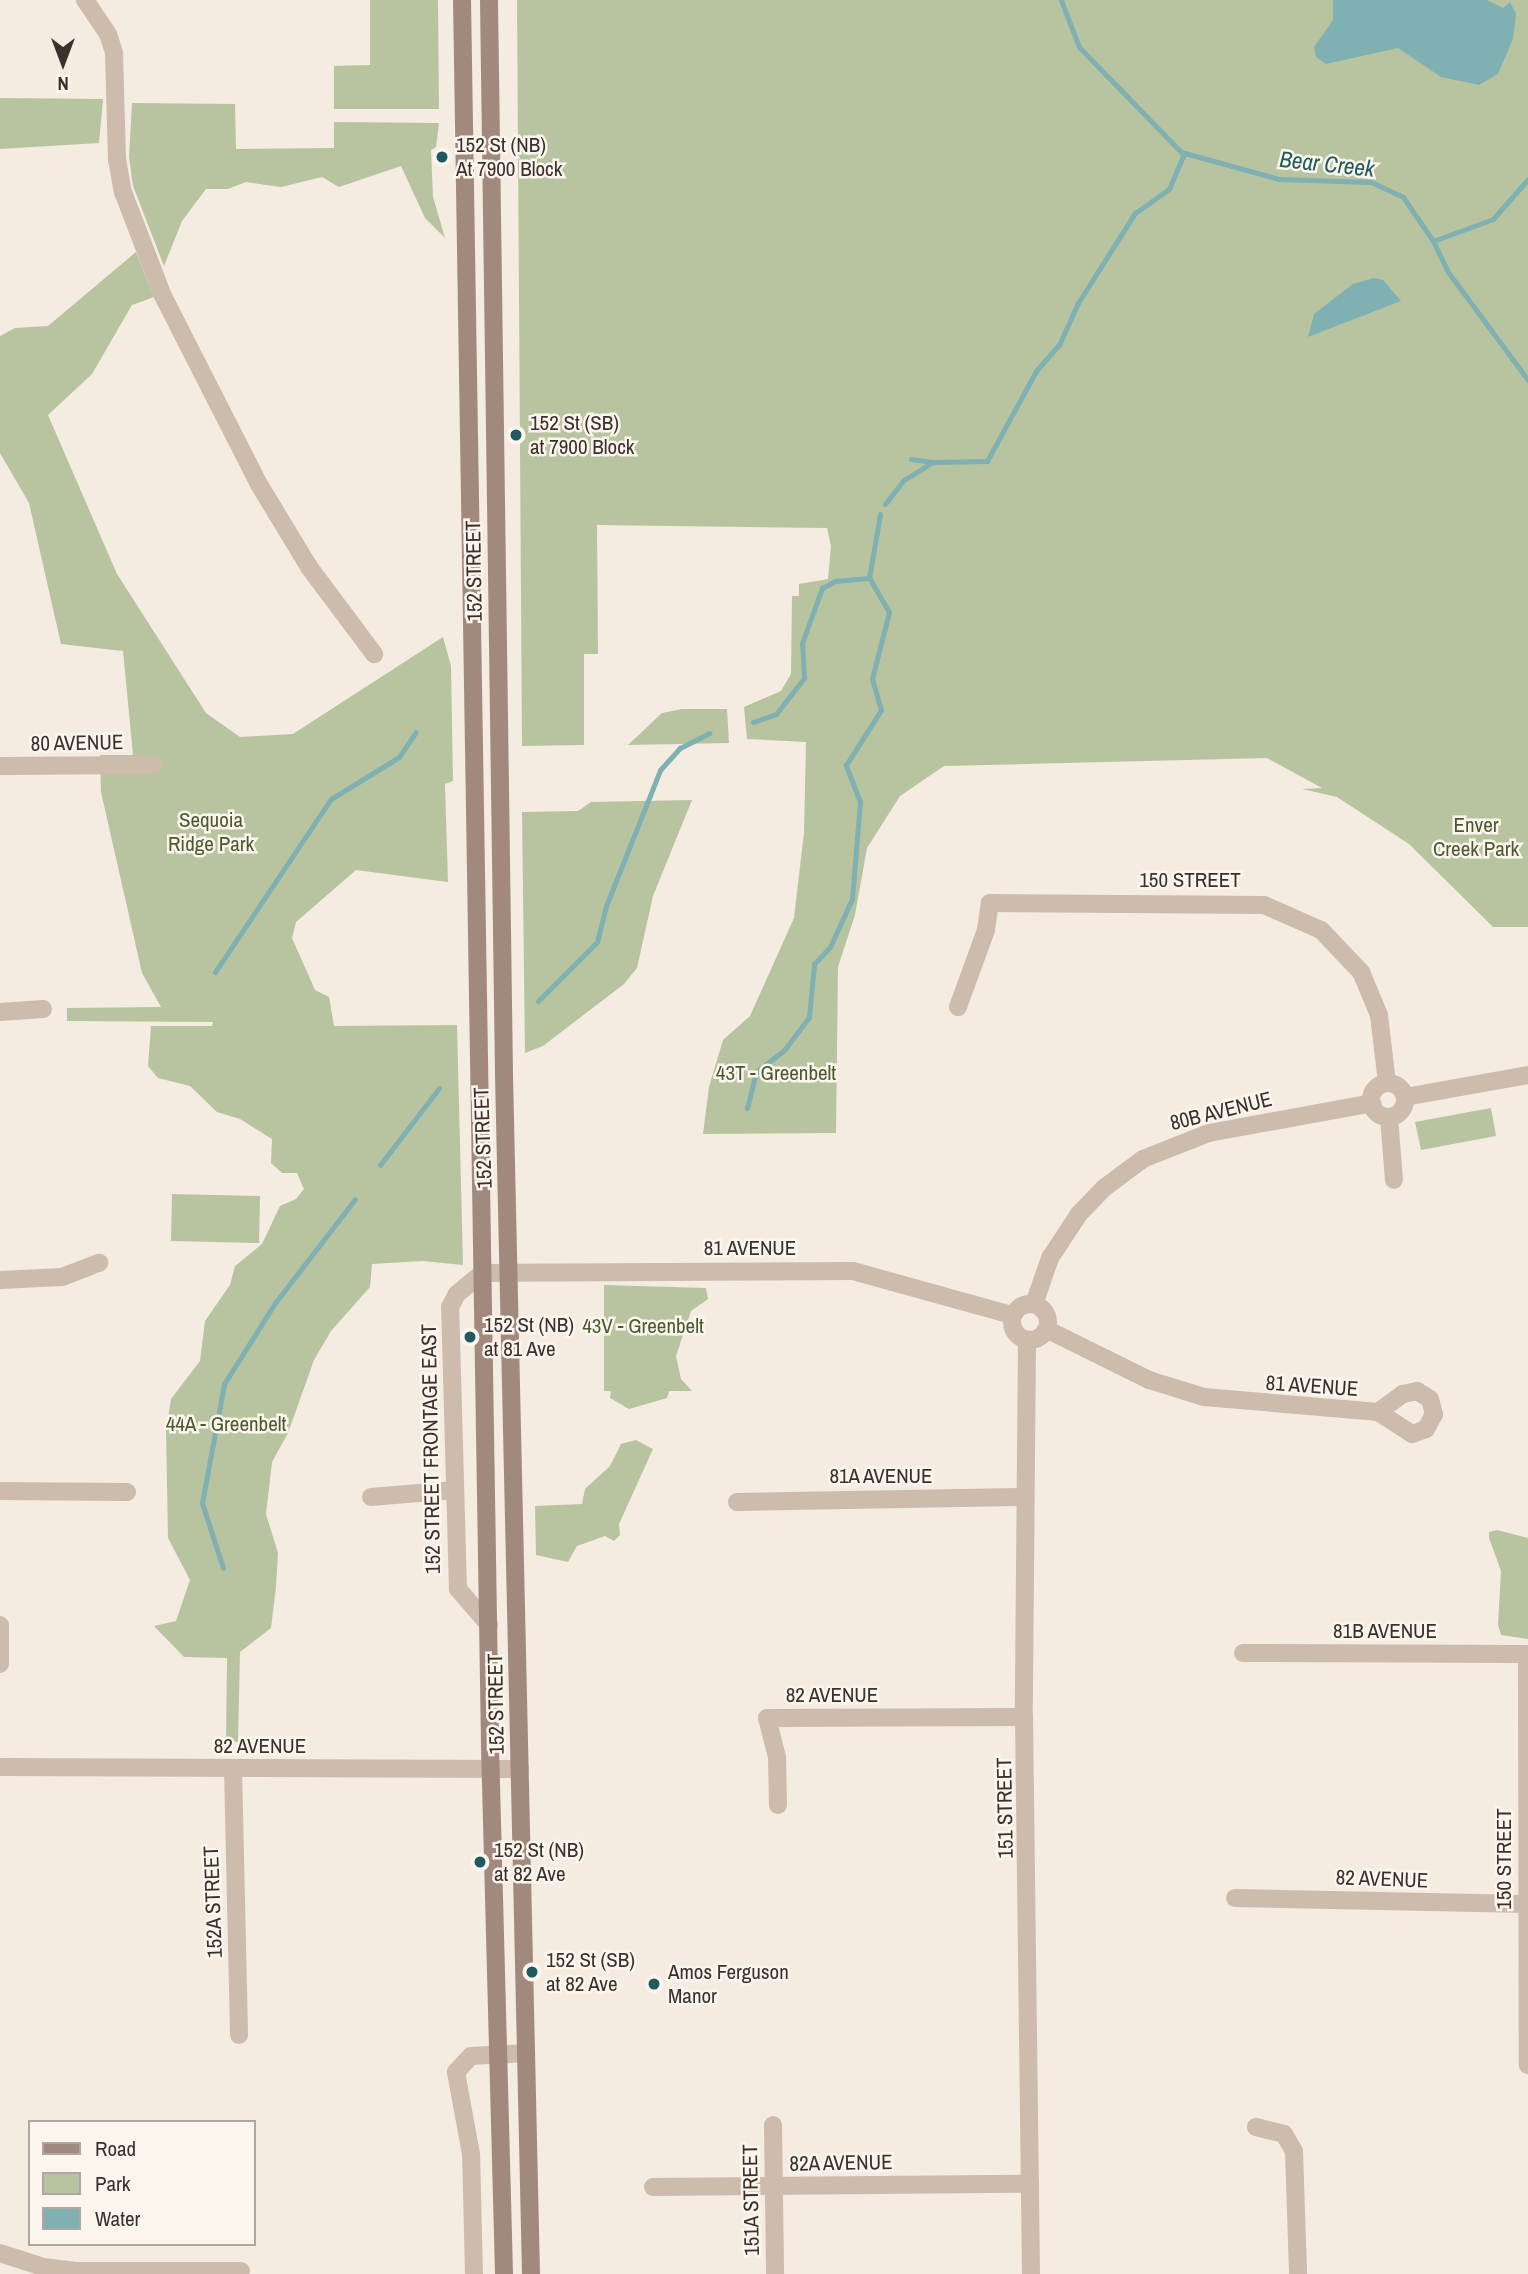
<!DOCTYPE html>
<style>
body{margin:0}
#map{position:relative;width:1528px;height:2274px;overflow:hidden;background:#f4ebe1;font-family:"Archivo Narrow",sans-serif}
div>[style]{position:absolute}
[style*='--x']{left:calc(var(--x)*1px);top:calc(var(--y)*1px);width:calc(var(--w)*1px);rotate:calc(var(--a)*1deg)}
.green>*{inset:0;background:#b8c4a0}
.water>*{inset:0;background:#7fb0b2}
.stream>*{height:5px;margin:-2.5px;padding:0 2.5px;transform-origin:2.5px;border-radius:2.5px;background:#7fb0b2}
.minor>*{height:18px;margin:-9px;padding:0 9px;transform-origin:9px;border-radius:9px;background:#cdbbac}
.minor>.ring{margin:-9px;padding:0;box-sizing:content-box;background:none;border:18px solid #cdbbac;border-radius:50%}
.tertiary>*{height:18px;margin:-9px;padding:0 9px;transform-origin:9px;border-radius:9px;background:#cdbbac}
.secondary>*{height:18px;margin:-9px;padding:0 9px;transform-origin:9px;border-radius:9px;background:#a18a7d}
.dots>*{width:19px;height:19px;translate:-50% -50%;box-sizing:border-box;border:4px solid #fbf5ee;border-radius:50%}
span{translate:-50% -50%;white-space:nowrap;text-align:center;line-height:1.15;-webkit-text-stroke:5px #fbf5ee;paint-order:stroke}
.poi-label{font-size:21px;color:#3b302b}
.left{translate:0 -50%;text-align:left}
.street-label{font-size:21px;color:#3b302b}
.park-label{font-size:21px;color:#4a5a2e}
.water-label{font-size:23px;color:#1f5a5e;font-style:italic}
.legend{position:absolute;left:28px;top:2120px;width:228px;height:126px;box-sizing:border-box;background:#fbf5ee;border:2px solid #aea6a0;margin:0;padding:9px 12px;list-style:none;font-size:21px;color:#3b302b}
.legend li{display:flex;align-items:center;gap:14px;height:35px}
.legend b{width:35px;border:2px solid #aea6a0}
.north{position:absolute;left:28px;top:28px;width:70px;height:70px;-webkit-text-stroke:5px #fbf5ee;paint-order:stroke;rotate:180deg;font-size:19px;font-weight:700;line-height:28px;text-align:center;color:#3b302b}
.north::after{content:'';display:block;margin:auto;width:24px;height:32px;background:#3b302b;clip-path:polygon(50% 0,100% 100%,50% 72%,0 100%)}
</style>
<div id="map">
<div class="green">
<div style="clip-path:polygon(370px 0,438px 0,439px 109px,334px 109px,334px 66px,370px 65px)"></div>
<div style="clip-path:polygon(517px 0,1528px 0,1528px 927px,1493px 927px,1409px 844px,1337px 797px,1302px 789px,1322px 788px,1267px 758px,944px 766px,900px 796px,867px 848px,855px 915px,838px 967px,836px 1133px,703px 1134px,709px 1087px,723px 1040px,750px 1016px,794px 918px,804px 833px,806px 742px,747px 739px,744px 707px,781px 691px,791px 674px,792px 596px,799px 596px,799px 584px,828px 579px,831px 546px,827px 528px,597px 525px,598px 654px,584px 654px,584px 745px,522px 746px)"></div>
<div style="clip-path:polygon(0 98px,103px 99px,99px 143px,0 149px)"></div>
<div style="clip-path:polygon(132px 103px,235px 104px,236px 149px,334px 148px,334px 122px,439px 123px,436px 147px,431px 150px,433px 197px,445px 238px,425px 218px,401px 166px,339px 187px,322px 177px,281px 187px,246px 182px,228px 189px,206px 189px,182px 221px,164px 266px,133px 186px,129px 157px)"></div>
<div style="clip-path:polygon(136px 252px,154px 297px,132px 305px,92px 374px,48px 415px,117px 574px,206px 713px,240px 737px,293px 734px,443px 637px,451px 666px,453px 781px,445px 784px,448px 882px,356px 870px,296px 922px,292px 938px,315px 990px,329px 997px,334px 1026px,457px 1025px,463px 1265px,423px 1261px,372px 1264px,370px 1287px,331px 1331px,314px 1360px,288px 1433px,272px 1462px,266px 1514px,278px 1553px,276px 1587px,271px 1628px,240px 1652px,238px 1742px,226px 1741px,227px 1658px,184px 1657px,154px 1626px,176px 1621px,190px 1580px,168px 1538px,166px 1430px,171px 1399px,200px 1361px,205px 1321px,230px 1285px,235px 1266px,262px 1244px,280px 1206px,296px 1199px,304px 1189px,297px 1173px,282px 1173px,271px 1163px,272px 1139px,240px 1119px,217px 1112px,190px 1086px,158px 1078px,148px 1066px,151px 1026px,212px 1026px,213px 1022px,67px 1021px,67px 1008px,161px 1007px,142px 973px,101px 792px,100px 755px,133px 755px,123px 651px,61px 644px,29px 503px,0 453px,0 336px,15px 328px,48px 326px)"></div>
<div style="clip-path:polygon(682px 709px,727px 709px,729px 743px,628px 745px,662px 713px)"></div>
<div style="clip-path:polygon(692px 800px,653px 896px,637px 968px,624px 984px,543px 1046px,525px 1053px,522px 812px,578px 811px,591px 802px)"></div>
<div style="clip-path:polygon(1491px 1108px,1496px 1136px,1421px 1150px,1415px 1122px)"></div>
<div style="clip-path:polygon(172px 1194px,260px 1196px,259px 1243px,171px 1241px)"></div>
<div style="clip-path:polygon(604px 1285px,706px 1288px,708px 1299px,691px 1311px,676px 1356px,681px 1379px,692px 1391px,669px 1391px,667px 1398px,629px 1409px,610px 1398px,611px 1391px,604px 1391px)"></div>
<div style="clip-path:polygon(636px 1440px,653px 1449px,619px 1524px,620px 1535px,614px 1541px,605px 1536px,577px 1546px,568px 1562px,536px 1555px,535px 1506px,582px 1504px,585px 1489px,610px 1466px,621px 1444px)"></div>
<div style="clip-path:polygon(1497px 1530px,1528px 1538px,1528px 1639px,1501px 1635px,1498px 1625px,1501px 1571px,1489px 1538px,1489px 1532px)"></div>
</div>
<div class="water">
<div style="clip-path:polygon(1333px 0,1487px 0,1503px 8px,1510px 2px,1516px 14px,1513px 39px,1498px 74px,1479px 85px,1441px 77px,1398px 48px,1326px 64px,1316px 57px,1314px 47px,1333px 20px)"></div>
<div style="clip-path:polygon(1374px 278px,1383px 280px,1401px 301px,1308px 337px,1314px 314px,1353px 284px)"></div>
</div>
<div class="stream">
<div style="--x:1061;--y:0;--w:50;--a:69"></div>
<div style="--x:1079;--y:47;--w:146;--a:45.8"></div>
<div style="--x:1181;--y:152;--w:102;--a:15.4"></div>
<div style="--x:1279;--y:179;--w:92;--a:1.9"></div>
<div style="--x:1371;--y:182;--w:35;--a:25"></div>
<div style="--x:1403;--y:197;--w:53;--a:55.7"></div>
<div style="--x:1433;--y:241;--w:34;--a:64"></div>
<div style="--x:1448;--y:272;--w:134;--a:53.5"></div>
<div style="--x:1433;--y:241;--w:64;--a:-20.1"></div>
<div style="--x:1493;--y:219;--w:53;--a:-48.8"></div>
<div style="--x:911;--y:459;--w:21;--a:8"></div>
<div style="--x:885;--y:504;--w:31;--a:-52"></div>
<div style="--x:904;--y:480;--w:34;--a:-32"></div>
<div style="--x:933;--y:462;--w:54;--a:-1.1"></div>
<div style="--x:987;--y:461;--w:102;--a:-61.4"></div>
<div style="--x:1036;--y:371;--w:35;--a:-49"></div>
<div style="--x:1059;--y:345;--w:46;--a:-65.7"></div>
<div style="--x:1078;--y:303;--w:107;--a:-57.7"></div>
<div style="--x:1135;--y:213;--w:42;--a:-35.2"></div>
<div style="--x:1169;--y:189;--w:39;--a:-67"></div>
<div style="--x:753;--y:722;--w:24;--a:-19"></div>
<div style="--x:776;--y:714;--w:46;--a:-52.1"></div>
<div style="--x:804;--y:678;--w:35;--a:-93"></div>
<div style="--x:802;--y:643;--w:59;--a:-70"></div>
<div style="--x:822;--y:588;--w:15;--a:-28"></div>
<div style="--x:835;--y:581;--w:34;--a:-5"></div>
<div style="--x:869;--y:578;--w:65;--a:-80.2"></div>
<div style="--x:215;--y:972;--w:208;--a:-56.2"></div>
<div style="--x:331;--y:799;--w:80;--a:-31.7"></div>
<div style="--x:399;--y:757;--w:30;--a:-56"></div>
<div style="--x:538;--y:1001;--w:83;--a:-45"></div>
<div style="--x:597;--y:942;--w:37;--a:-76"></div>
<div style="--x:606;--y:906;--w:146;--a:-68.3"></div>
<div style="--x:660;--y:770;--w:30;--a:-48"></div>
<div style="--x:680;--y:748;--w:33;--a:-27"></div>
<div style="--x:747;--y:1108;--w:37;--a:-76"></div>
<div style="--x:756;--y:1072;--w:37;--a:-38"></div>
<div style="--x:785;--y:1049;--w:40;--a:-53"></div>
<div style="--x:809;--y:1017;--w:53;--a:-84.6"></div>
<div style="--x:814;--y:964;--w:23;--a:-47"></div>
<div style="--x:830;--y:947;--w:53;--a:-65.4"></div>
<div style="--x:852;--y:899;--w:97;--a:-85.3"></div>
<div style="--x:860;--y:802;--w:40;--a:-111"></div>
<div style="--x:846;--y:765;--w:65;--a:-57.5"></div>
<div style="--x:881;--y:710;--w:32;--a:-106"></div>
<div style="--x:872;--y:679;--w:69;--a:-75.8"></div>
<div style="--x:889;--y:612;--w:39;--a:-120"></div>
<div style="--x:380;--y:1165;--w:97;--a:-52.5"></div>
<div style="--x:223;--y:1568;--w:68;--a:-107.9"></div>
<div style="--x:202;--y:1503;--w:121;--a:-79.5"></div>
<div style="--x:224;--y:1384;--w:96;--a:-57.8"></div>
<div style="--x:275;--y:1303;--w:131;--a:-52.4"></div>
</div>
<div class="minor">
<div style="--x:85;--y:0;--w:41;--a:55.9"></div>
<div style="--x:108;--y:34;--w:20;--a:72"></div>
<div style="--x:114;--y:53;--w:106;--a:88.4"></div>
<div style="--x:117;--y:159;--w:34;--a:80"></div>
<div style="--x:123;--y:192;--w:111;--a:69"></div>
<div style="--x:163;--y:296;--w:213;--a:63"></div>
<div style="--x:260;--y:486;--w:95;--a:58.8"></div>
<div style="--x:309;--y:567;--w:109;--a:53.2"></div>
<div style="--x:0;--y:766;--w:154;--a:-0.4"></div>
<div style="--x:958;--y:1007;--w:82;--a:-70"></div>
<div style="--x:986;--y:930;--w:27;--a:-82"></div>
<div style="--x:990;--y:903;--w:274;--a:0.4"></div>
<div style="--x:1264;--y:905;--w:62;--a:23.7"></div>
<div style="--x:1321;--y:930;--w:58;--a:46.4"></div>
<div style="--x:1361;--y:972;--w:47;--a:67.3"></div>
<div style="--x:1379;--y:1015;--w:68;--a:83.3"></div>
<div style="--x:0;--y:1012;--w:43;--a:-4"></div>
<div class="ring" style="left:1371px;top:1083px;width:16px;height:16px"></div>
<div style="--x:1405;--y:1097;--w:125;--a:-10.1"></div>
<div style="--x:1389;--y:1117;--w:63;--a:85.5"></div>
<div style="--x:0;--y:1280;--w:62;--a:-2.8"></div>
<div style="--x:62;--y:1277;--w:40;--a:-21"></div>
<div class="ring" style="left:1012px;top:1304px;width:18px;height:18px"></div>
<div style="--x:1034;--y:1304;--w:49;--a:-70.8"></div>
<div style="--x:1050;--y:1258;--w:53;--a:-56.6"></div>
<div style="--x:1079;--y:1214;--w:36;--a:-46"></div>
<div style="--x:1104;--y:1188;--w:49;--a:-36.6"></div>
<div style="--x:1143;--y:1159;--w:71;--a:-21.5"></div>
<div style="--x:1209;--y:1133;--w:166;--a:-10.4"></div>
<div style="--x:1048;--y:1330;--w:113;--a:26.3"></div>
<div style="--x:1149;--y:1380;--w:58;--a:17.2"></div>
<div style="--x:1204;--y:1397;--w:175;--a:4.9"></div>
<div style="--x:1378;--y:1412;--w:31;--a:-36"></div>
<div style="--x:1403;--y:1394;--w:14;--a:-12"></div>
<div style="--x:1417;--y:1391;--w:15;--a:32"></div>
<div style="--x:1430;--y:1399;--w:16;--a:75"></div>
<div style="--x:1434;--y:1414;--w:17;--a:118"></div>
<div style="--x:1426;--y:1429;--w:15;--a:160"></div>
<div style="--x:1412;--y:1434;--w:40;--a:-147.1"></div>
<div style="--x:1027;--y:1341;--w:376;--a:90.5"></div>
<div style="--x:1024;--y:1717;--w:557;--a:89.28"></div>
<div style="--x:0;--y:1491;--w:127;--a:0.5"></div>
<div style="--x:371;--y:1497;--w:84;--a:-4.8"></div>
<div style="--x:737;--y:1502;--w:287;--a:-1"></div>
<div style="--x:0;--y:1625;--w:39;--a:90"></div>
<div style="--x:489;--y:1625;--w:48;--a:-130.7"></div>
<div style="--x:458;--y:1589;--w:282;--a:-91.6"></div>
<div style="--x:450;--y:1307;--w:15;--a:-62"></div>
<div style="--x:457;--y:1294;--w:33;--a:-40"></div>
<div style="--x:482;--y:1273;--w:371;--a:-0.3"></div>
<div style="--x:853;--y:1271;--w:165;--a:15.5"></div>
<div style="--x:1243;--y:1653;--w:285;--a:0.2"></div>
<div style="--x:1527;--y:1654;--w:411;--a:89.9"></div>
<div style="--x:233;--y:1768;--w:267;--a:88.7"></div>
<div style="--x:778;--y:1805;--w:48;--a:-91.2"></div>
<div style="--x:777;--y:1757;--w:40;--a:-104.4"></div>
<div style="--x:767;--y:1718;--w:257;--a:-0.2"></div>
<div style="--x:1235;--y:1898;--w:292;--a:1.2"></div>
<div style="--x:773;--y:2125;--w:149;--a:89.2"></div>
<div style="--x:1256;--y:2127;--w:29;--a:14"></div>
<div style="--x:1284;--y:2134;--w:20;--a:60"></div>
<div style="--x:1294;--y:2151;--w:123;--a:88.1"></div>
<div style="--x:653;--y:2187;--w:377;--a:-0.5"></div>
<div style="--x:0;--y:2253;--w:45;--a:18"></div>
<div style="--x:43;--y:2267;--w:31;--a:7"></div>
<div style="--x:74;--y:2271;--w:167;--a:0"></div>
<div style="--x:474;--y:2274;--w:120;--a:-91.4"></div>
<div style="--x:471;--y:2154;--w:83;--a:-100.4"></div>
<div style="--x:456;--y:2072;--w:22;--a:-47"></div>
<div style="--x:471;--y:2056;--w:55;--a:-3.1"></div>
</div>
<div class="tertiary">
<div style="--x:0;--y:1767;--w:520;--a:0.22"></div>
</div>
<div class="secondary">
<div style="--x:462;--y:0;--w:1746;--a:89.08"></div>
<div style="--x:490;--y:1746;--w:528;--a:88.48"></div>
<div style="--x:489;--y:0;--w:1075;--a:89.2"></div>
<div style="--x:504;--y:1075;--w:1199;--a:88.71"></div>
</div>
<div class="dots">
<div style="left:442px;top:157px;background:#1f5a5e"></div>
<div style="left:516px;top:435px;background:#1f5a5e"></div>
<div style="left:470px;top:1337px;background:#1f5a5e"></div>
<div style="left:480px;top:1862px;background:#1f5a5e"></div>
<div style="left:532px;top:1972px;background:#1f5a5e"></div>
<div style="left:654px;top:1984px;background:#1f5a5e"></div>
</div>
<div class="poi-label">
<span class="left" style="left:456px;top:157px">152 St (NB)<br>At 7900 Block</span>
<span class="left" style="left:530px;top:435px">152 St (SB)<br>at 7900 Block</span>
<span class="left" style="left:484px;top:1337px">152 St (NB)<br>at 81 Ave</span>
<span class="left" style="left:494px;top:1862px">152 St (NB)<br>at 82 Ave</span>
<span class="left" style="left:546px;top:1972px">152 St (SB)<br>at 82 Ave</span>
<span class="left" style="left:668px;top:1984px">Amos Ferguson<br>Manor</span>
</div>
<div class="street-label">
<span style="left:474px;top:571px;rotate:-91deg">152 STREET</span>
<span style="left:77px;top:743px;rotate:-1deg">80 AVENUE</span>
<span style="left:1190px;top:880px">150 STREET</span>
<span style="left:1221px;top:1111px;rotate:-14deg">80B AVENUE</span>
<span style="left:483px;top:1138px;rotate:-92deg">152 STREET</span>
<span style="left:750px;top:1248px">81 AVENUE</span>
<span style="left:1312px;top:1386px;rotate:4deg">81 AVENUE</span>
<span style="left:431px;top:1449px;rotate:-91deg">152 STREET FRONTAGE EAST</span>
<span style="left:881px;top:1476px">81A AVENUE</span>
<span style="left:1385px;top:1631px">81B AVENUE</span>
<span style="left:832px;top:1695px">82 AVENUE</span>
<span style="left:496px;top:1704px;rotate:-91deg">152 STREET</span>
<span style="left:260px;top:1746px">82 AVENUE</span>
<span style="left:1005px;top:1808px;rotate:-91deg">151 STREET</span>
<span style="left:1504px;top:1859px;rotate:-90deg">150 STREET</span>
<span style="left:1382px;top:1879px;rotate:2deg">82 AVENUE</span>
<span style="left:213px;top:1902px;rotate:-92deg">152A STREET</span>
<span style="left:841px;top:2163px;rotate:-1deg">82A AVENUE</span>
<span style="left:751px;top:2200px;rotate:-91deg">151A STREET</span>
</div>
<div class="park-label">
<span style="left:211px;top:832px">Sequoia<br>Ridge Park</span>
<span style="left:1476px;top:837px">Enver<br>Creek Park</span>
<span style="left:776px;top:1073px">43T - Greenbelt</span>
<span style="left:643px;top:1326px">43V - Greenbelt</span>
<span style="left:226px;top:1424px">44A - Greenbelt</span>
</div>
<div class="water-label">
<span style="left:1327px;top:164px;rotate:6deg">Bear Creek</span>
</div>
<ul class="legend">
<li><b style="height:9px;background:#a18a7d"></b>Road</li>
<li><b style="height:19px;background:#b8c4a0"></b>Park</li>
<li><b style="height:19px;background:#7fb0b2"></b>Water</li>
</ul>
<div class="north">N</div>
</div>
